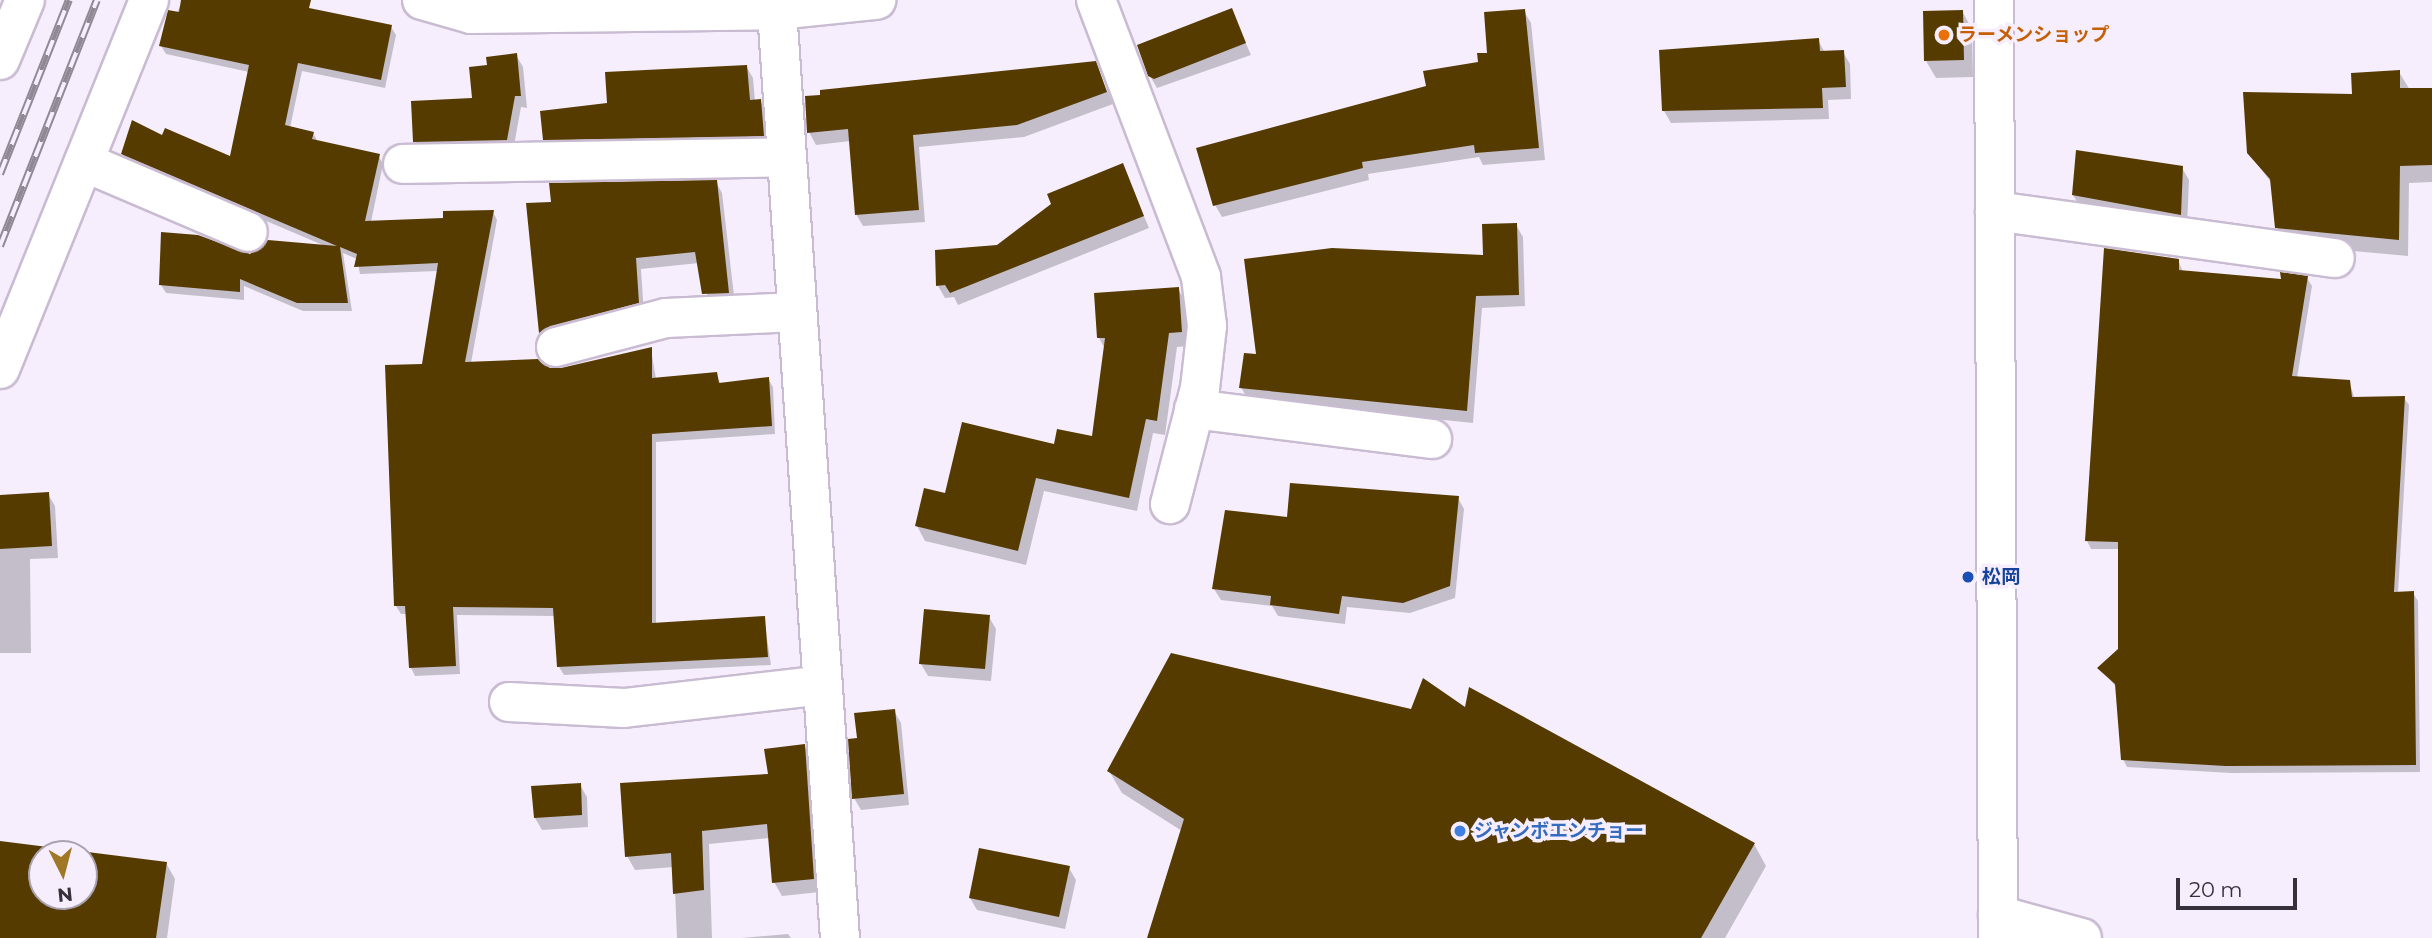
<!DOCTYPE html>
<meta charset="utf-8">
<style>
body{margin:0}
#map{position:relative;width:2432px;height:938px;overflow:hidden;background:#f6eefd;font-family:Montserrat,"Noto Sans JP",sans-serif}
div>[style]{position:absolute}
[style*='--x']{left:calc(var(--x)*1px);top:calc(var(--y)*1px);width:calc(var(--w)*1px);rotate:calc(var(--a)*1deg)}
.shadow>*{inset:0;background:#0003}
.building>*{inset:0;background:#563b01}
.roads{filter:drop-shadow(2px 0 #c9bbd2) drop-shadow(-2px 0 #c9bbd2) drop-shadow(0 2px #c9bbd2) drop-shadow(0 -2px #c9bbd2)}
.minor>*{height:38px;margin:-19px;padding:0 19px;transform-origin:19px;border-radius:19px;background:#fff}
.rail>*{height:8px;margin-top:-4px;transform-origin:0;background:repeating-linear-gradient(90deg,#f6eefd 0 16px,#908995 0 32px);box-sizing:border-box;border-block:2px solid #908995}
.dots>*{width:19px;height:19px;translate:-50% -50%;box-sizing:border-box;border:4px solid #f6eefd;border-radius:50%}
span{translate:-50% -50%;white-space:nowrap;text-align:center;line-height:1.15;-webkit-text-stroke:7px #f6eefd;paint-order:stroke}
.food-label{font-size:19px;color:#c56008;font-weight:700}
.left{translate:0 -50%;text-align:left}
.transit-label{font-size:19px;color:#164399;font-weight:700}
.shop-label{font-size:19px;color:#366cbe;font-weight:700}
.north{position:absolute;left:28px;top:840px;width:70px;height:70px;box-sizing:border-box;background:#f6eefd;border:2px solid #a9a2af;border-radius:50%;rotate:174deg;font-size:19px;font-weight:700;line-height:28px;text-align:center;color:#36303a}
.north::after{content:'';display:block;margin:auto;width:24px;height:32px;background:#a07725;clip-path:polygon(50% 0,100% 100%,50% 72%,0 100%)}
.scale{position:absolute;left:2176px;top:878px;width:121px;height:32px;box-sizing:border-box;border:4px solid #36303a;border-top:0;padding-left:9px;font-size:21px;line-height:24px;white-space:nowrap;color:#36303a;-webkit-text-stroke:5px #f6eefd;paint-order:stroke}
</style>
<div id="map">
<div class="shadow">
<div style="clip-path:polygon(183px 0,265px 0,391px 27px,396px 35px,385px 88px,302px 71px,290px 128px,313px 133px,318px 142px,378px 155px,383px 164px,371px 222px,445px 220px,493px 212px,497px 220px,471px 363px,561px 370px,651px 349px,656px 379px,716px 374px,721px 384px,768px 379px,773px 387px,775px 434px,656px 442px,656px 624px,764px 618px,771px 665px,564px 675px,559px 667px,555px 616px,457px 615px,460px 674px,415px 676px,411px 668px,407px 614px,401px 614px,396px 606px,438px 271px,360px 274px,357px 259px,343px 253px,352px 311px,303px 311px,244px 286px,244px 300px,166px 293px,161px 285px,250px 256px,325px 246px,128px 162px,123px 154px,162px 138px,231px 158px,249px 72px,166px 54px,161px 46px)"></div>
<div style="clip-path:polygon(1231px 10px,1251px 55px,1157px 88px,1150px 76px)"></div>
<div style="clip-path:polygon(1524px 11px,1531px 23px,1545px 160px,1483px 165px,1479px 157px,1368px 174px,1369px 180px,1222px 217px,1215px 205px,1480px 64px)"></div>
<div style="clip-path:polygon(1962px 11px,1972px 29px,1973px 77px,1936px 78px,1926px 61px)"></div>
<div style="clip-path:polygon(1818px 40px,1825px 53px,1843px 52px,1850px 64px,1851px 99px,1828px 100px,1829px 119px,1671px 123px,1664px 111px)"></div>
<div style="clip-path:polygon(516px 55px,523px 67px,527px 108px,521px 107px,513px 151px,422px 154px,415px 141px,474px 99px)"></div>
<div style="clip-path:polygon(1095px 63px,1113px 104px,1024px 137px,919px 147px,925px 222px,863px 226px,856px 214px,850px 141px,816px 145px,809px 132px,807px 98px,868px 85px)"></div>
<div style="clip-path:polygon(746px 66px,753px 78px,755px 101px,760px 101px,767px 112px,769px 147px,552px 151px,545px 139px,609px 105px)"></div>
<div style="clip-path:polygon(2399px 72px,2410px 90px,2432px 89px,2432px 182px,2409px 183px,2408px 256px,2287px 245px,2277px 227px,2273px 185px,2248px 152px)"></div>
<div style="clip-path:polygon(1122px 165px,1149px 228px,958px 305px,954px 297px,945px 298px,938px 286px)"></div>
<div style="clip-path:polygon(2182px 168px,2189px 180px,2187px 226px,2080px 207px,2073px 195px)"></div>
<div style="clip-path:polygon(716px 182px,722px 193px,735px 304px,710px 305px,699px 263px,641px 269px,644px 314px,547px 343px,541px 333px,528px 205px)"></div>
<div style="clip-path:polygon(1516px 225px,1523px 237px,1525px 306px,1482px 308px,1473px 423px,1248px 400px,1241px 387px,1258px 356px,1485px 256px)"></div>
<div style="clip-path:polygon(2178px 260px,2183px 272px,2283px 281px,2307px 278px,2312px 286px,2297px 378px,2349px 382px,2355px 399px,2404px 398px,2409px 405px,2398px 593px,2413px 593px,2418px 601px,2420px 772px,2231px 773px,2127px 767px,2123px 759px,2117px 688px,2100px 668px,2120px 650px,2120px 549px,2091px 549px,2087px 541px)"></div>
<div style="clip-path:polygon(1178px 289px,1187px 304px,1189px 346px,1177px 347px,1165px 435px,1153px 433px,1137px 511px,1044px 491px,1026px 565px,925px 541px,917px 526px,947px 495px,1055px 447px,1093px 439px,1105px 349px,1099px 338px)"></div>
<div style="clip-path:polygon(48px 494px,55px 506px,58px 558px,30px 559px,31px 653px,0 653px,0 497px)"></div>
<div style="clip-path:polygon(1458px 498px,1464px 509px,1455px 598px,1410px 613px,1347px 607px,1345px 624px,1278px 616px,1272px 606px,1221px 600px,1214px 589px,1289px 519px)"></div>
<div style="clip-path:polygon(989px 617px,996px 629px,991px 681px,928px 676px,921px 664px)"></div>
<div style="clip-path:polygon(1466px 710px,1754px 844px,1766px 866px,1725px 938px,1149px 938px,1182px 831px,1122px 793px,1109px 771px,1413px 711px)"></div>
<div style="clip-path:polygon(894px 711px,901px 723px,909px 805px,861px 810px,854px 798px,859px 739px)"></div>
<div style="clip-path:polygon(804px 746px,812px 760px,820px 892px,782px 896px,774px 882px,770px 838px,709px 844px,712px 938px,677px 938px,674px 867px,635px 870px,627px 856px,770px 776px)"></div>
<div style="clip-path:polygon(580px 785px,587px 797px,588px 827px,542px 830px,535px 818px)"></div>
<div style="clip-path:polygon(evenodd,0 843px,166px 863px,175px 879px,167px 938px,0 938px,0 843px,42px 854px,84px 854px,84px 896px,42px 896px,42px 854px)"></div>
<div style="clip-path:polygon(1069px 868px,1076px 880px,1065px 929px,977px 910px,970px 898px)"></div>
<div style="clip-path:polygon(788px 934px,791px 938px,742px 938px)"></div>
</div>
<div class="building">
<div style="clip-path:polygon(181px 0,311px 0,309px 8px,392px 25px,381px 80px,298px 63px,285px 125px,314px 132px,312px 139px,380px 154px,365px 221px,443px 218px,443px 211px,494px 210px,465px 362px,538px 359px,550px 368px,561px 368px,652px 347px,652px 378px,717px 372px,719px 383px,769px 377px,772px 426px,652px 434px,652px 623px,765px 616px,768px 657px,557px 667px,553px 608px,453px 607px,456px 666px,409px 668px,405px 606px,394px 606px,385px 365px,422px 364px,438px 263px,354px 267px,357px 254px,340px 247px,348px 303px,297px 303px,240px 279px,240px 292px,159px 285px,161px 232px,198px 235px,250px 254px,268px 240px,337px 246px,121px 154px,132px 120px,162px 135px,165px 128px,230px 156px,249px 65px,159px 46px,168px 10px,179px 12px)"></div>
<div style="clip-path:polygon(1232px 8px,1246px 43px,1154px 79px,1148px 76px,1137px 45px)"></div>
<div style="clip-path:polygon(1525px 9px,1539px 148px,1475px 153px,1474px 145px,1362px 162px,1363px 168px,1213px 206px,1196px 148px,1426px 86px,1423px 71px,1478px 62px,1477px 53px,1487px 53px,1484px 12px)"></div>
<div style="clip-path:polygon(1963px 10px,1964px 60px,1924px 61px,1923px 11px)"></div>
<div style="clip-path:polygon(1819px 38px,1820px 51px,1844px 50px,1846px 87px,1822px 88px,1823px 108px,1662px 111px,1659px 50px)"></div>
<div style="clip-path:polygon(517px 53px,521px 96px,515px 96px,507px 140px,413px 142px,411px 101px,472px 98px,469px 67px,487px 65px,486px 57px)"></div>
<div style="clip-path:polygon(1096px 61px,1107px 92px,1017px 125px,913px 135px,919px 210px,855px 215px,848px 129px,807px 133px,805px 96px,820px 95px,820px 90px)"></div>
<div style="clip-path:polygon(747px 65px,750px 100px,761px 99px,764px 136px,543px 140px,540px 111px,607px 103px,605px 72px)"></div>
<div style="clip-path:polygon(2400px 70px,2400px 88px,2432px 88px,2432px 165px,2400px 166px,2399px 240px,2275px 228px,2270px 179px,2247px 153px,2243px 92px,2352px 94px,2351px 73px)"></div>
<div style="clip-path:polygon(2076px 150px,2183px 166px,2181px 215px,2072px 195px)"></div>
<div style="clip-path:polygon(1123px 163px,1144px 216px,950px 293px,945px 285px,936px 286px,935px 250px,997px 245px,1051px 204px,1047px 194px)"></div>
<div style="clip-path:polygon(717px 180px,729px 293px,702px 294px,695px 252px,636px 258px,639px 303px,550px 326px,539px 333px,526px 203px,551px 202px,549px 183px)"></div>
<div style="clip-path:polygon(1517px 223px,1519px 295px,1476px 296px,1467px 411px,1239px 388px,1244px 353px,1256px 354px,1244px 259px,1332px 248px,1483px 255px,1482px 224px)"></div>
<div style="clip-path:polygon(2104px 248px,2179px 259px,2179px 270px,2281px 279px,2280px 272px,2308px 276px,2292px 376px,2350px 380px,2352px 397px,2405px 396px,2394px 592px,2414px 591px,2416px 765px,2226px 766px,2121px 760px,2115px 684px,2097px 668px,2118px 649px,2118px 542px,2085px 541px)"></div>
<div style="clip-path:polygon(1179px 287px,1182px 332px,1169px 333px,1157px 421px,1146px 419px,1129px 498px,1036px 478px,1018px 551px,915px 526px,924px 488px,945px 493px,962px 422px,1054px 444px,1057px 429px,1092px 436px,1105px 338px,1097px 338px,1094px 293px)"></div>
<div style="clip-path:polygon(1290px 483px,1459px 496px,1450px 586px,1403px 603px,1342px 596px,1339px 614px,1270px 605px,1271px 596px,1212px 589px,1225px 510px,1287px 517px)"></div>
<div style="clip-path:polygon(49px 492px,52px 546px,0 549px,0 495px)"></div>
<div style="clip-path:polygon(924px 609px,990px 615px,985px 669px,919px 664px)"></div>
<div style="clip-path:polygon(1171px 653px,1411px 709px,1423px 678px,1465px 707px,1469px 687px,1755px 843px,1701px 938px,1147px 938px,1184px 819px,1107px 771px)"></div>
<div style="clip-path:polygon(895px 709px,904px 794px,852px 799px,848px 739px,857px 738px,854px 713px)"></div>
<div style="clip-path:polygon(805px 744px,814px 879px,772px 883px,767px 824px,702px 831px,704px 890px,673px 894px,671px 853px,625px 857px,620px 783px,768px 774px,764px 749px)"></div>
<div style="clip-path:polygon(581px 783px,582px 815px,534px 818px,531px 786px)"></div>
<div style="clip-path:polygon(evenodd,0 841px,167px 862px,156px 938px,0 938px,0 841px,42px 854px,84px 854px,84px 896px,42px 896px,42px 854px)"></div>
<div style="clip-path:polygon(979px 848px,1070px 866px,1059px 917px,969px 898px)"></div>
</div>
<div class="roads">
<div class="minor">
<div style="--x:422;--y:0;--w:51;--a:15.9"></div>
<div style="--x:471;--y:14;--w:306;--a:-0.7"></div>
<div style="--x:777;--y:10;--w:100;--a:-5.8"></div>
<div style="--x:1096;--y:0;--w:296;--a:69.2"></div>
<div style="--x:1201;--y:277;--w:49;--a:83"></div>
<div style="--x:1207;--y:326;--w:62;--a:96.4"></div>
<div style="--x:1200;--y:388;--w:120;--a:104.5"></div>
<div style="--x:1994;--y:0;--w:938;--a:89.76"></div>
<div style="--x:777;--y:10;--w:930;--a:86.12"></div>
<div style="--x:0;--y:60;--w:65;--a:-67.4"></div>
<div style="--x:84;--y:162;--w:178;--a:23.1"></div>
<div style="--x:403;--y:164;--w:382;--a:-1"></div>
<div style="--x:1995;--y:211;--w:343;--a:7.9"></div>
<div style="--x:556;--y:347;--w:114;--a:-14.8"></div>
<div style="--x:666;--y:318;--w:131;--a:-2.6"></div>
<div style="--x:0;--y:369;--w:398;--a:-68"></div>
<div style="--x:1194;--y:409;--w:240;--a:7.2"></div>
<div style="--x:509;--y:702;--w:115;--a:3"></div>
<div style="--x:624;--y:708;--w:200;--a:-6.6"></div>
<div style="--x:1998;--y:915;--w:87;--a:15.3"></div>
</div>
</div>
<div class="rail">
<div style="--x:0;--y:174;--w:187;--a:-68.4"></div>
<div style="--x:0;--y:246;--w:264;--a:-68.5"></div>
</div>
<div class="dots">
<div style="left:1944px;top:35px;background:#e8710a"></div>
<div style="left:1968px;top:577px;background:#1a4fb4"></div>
<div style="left:1460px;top:831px;background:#3f7fe0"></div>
</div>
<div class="food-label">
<span class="left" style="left:1958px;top:35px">ラーメンショップ</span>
</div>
<div class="transit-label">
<span class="left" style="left:1982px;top:577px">松岡</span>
</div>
<div class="shop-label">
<span class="left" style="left:1474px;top:831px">ジャンボエンチョー</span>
</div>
<div class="north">N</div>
<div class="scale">20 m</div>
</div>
